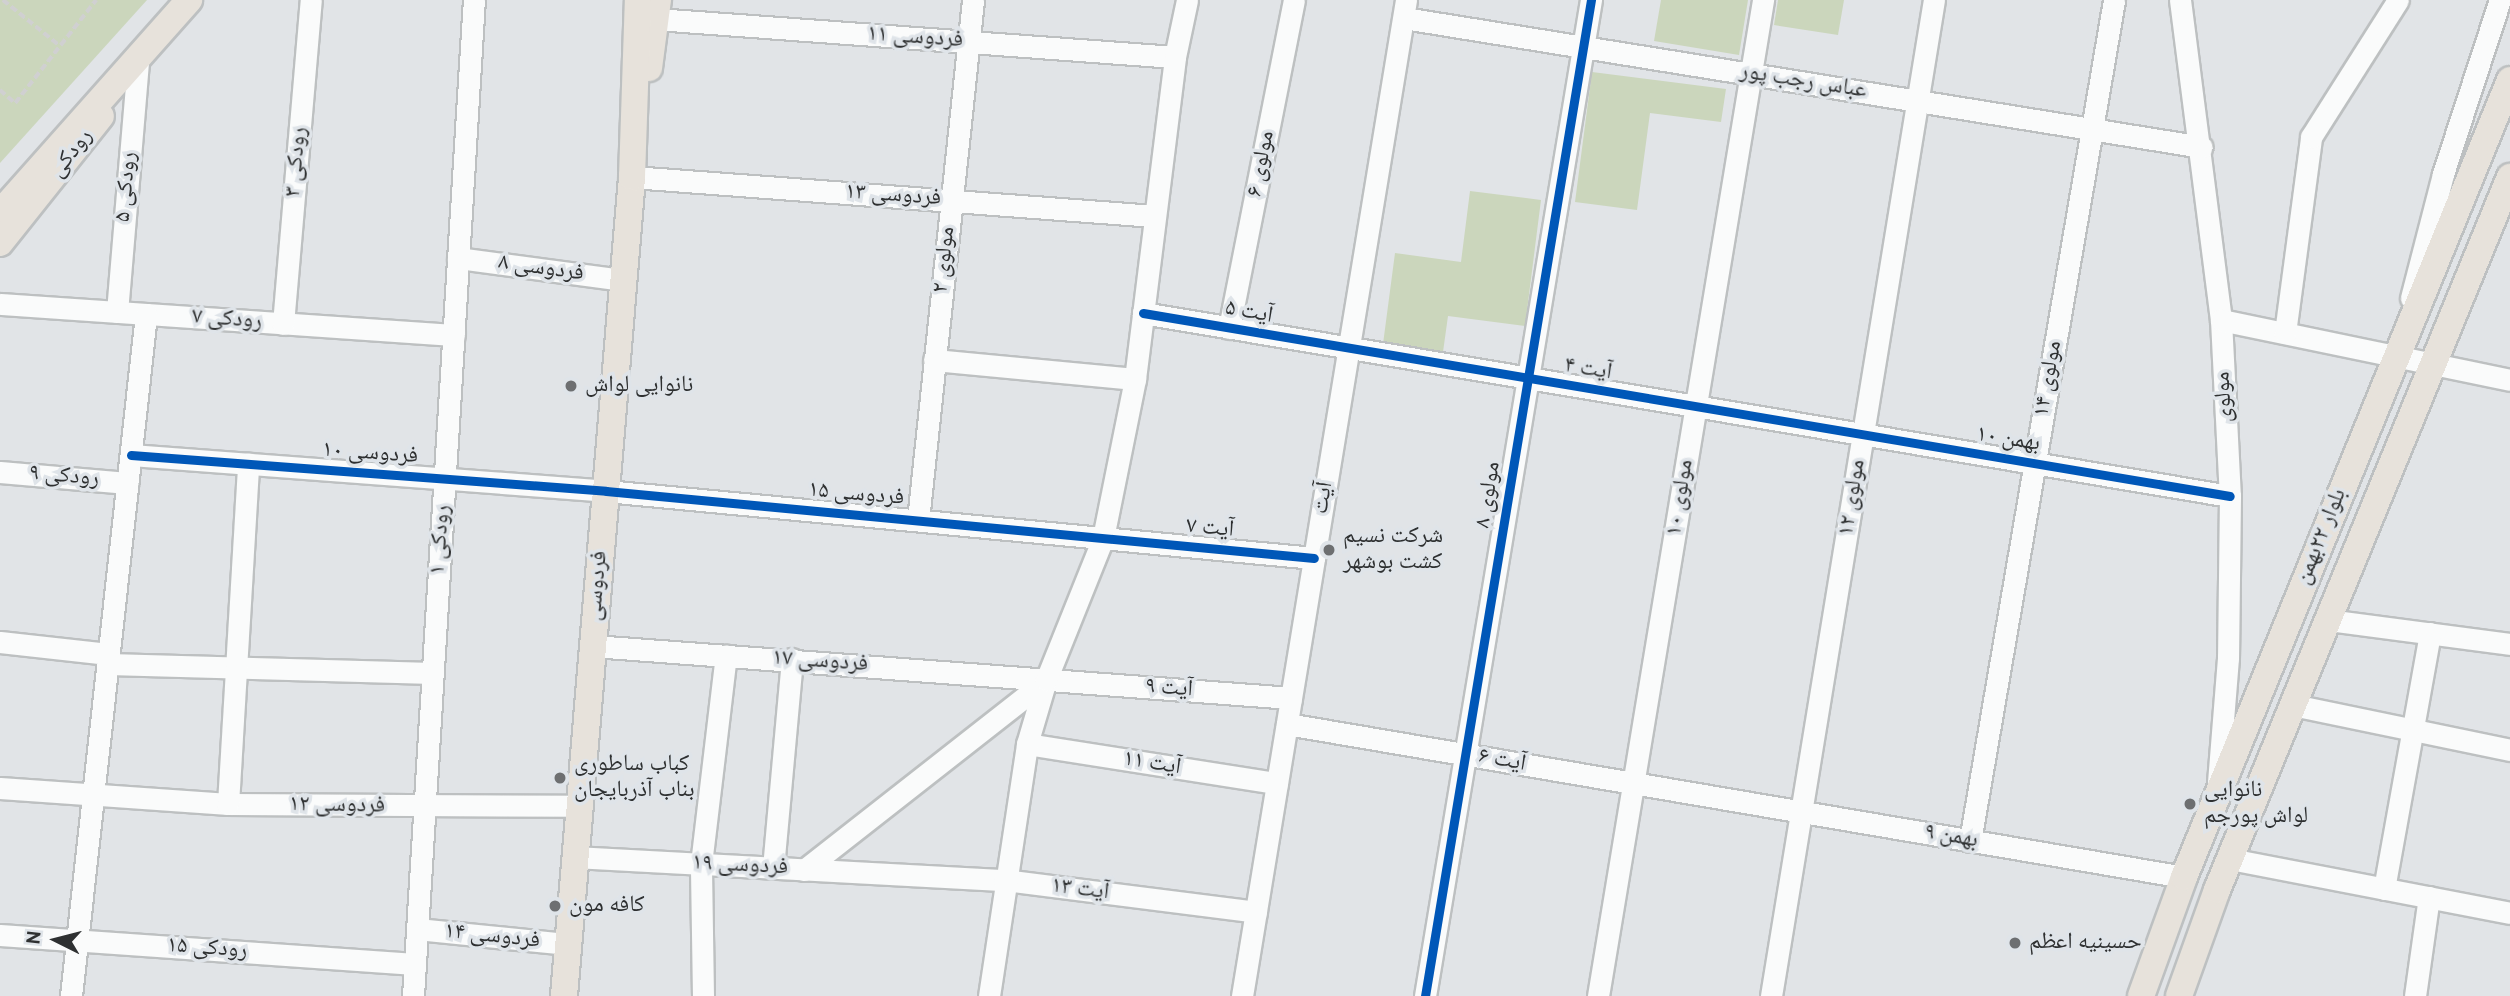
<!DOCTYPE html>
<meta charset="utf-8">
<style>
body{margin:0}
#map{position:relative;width:2510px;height:996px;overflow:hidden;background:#e1e4e7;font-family:Overpass,"Noto Naskh Arabic",sans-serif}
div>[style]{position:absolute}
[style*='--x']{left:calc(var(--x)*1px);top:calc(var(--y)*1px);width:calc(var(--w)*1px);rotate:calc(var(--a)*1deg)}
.green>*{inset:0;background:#cbd6bc}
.path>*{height:3.5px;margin-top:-1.75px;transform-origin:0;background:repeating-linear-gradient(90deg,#d0d0d1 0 7px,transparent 0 10.5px)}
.roads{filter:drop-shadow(2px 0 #bdc0c1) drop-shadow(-2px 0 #bdc0c1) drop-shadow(0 2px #bdc0c1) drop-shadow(0 -2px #bdc0c1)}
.minor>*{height:21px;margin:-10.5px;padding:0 10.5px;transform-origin:10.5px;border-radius:10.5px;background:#fafbfb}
.major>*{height:26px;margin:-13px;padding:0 13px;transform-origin:13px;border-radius:13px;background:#e7e2db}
.cycleway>*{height:9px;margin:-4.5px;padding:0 4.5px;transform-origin:4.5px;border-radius:4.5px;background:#0057b8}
.dots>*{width:19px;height:19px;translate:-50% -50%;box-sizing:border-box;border:4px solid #dfe4e9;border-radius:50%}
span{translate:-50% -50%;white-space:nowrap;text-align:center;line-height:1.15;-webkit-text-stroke:7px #dfe4e9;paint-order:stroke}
.street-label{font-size:23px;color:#2e3031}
.poi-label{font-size:23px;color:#2e3031}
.left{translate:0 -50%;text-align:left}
.north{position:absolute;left:21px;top:905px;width:70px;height:70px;-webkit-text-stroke:5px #dfe4e9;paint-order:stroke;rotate:276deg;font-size:19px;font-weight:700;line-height:28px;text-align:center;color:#2e3031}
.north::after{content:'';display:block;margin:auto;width:24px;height:32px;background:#2e3031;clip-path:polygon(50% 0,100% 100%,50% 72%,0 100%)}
</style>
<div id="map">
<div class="green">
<div style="clip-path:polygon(0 0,147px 0,0 163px)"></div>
<div style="clip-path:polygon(1661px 0,1748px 0,1739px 55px,1654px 41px)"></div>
<div style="clip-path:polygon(1778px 0,1844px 0,1838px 35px,1774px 25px)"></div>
<div style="clip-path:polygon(1592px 72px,1726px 89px,1721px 122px,1650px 113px,1637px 210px,1575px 202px)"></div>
<div style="clip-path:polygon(1470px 191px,1541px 200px,1525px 326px,1448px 316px,1443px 352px,1383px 344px,1395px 253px,1461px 262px)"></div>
</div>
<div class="path">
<div style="--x:3;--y:0;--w:73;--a:38.9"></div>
<div style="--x:0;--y:90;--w:20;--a:41"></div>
<div style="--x:15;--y:103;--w:131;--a:-51.8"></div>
</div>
<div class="roads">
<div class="minor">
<div style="--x:2180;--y:0;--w:323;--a:82.7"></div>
<div style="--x:2221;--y:320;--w:176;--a:87.1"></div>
<div style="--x:2230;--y:496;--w:162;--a:90.7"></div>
<div style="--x:2228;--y:658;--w:124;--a:94.6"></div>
<div style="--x:1404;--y:18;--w:808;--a:9.18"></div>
<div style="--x:656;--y:19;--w:520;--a:4.19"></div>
<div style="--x:632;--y:177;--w:523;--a:4.27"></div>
<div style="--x:458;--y:258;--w:166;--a:7.6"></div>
<div style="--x:2411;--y:298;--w:128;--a:-75.5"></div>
<div style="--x:2443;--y:174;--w:183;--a:-71.9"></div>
<div style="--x:0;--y:304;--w:455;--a:3.9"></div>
<div style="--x:117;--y:312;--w:252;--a:-85.2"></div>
<div style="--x:1143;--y:313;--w:1102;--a:9.56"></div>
<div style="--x:2221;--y:320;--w:295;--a:11.7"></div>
<div style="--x:283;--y:324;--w:325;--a:-85.1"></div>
<div style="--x:1229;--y:328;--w:334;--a:-78.8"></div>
<div style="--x:2285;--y:333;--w:198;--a:-82.4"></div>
<div style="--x:2311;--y:137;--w:162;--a:-57.6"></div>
<div style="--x:934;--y:360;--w:202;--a:5.4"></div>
<div style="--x:131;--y:455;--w:476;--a:4.3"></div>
<div style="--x:606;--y:491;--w:711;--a:5.41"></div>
<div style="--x:0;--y:472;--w:128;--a:4.9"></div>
<div style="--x:918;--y:520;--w:523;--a:-83.96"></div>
<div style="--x:2328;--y:620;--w:184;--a:7.5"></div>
<div style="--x:0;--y:642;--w:109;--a:6.3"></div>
<div style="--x:593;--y:646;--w:700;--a:4.26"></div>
<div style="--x:108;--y:664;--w:325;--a:1.6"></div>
<div style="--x:2293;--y:705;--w:222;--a:11.7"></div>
<div style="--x:1287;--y:724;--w:910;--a:9.68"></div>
<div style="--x:1027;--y:744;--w:253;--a:8.9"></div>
<div style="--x:0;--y:788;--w:229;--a:4"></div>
<div style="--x:228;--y:804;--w:351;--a:0.3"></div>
<div style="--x:228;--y:804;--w:341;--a:-86.6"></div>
<div style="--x:1970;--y:841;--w:853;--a:-80.28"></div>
<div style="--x:575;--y:857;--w:430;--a:3.1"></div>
<div style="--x:1004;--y:880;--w:254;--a:7.2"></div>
<div style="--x:2230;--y:859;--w:285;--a:10.9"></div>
<div style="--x:773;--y:868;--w:210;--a:-84.8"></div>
<div style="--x:804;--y:870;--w:308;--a:-38.1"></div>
<div style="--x:2384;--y:889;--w:260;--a:-79.8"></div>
<div style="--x:417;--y:929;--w:152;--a:5.7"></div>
<div style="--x:0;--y:935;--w:416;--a:4"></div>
<div style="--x:71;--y:996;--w:686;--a:-83.72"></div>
<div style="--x:413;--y:996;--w:998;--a:-86.5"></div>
<div style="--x:703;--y:996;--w:132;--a:-90.9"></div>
<div style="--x:701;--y:864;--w:210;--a:-83.2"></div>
<div style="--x:989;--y:996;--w:255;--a:-81.4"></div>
<div style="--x:1027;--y:744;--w:67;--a:-73.5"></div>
<div style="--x:1046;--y:680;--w:153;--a:-68.1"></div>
<div style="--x:1103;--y:538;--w:162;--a:-78.6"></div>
<div style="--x:1135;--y:379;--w:324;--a:-82.9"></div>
<div style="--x:1175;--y:57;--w:58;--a:-78.1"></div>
<div style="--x:1242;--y:996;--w:1009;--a:-80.65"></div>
<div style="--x:1425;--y:996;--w:1010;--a:-80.54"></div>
<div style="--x:1598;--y:996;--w:1010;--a:-80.59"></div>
<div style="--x:1771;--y:996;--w:1009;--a:-80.71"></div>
<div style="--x:2415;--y:996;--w:100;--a:-82"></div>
</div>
<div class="major">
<div style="--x:649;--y:68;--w:69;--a:-82.5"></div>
<div style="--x:0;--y:213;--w:285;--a:-48.4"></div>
<div style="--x:0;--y:243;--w:162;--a:-51.5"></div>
<div style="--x:564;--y:996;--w:822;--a:-85.25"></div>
<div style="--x:632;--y:177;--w:177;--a:-88.1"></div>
<div style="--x:2141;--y:996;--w:127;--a:-70.1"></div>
<div style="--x:2184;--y:877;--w:861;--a:-67.75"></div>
<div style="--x:2179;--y:996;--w:113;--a:-70.3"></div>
<div style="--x:2217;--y:890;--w:771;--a:-67.66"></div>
</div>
</div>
<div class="cycleway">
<div style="--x:1143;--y:313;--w:1102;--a:9.56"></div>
<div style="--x:131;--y:455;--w:476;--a:4.3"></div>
<div style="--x:606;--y:491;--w:711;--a:5.41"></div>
<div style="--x:1425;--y:996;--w:1010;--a:-80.54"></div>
</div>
<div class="dots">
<div style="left:571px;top:386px;background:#6d6f71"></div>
<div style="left:1329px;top:550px;background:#6d6f71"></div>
<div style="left:560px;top:778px;background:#6d6f71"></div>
<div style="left:2190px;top:804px;background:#6d6f71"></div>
<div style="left:555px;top:906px;background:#6d6f71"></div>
<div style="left:2015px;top:943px;background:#6d6f71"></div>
</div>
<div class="street-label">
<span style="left:915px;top:38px;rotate:4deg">فردوسی ۱۱</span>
<span style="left:1803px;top:82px;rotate:9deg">عباس رجب پور</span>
<span style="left:72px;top:154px;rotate:-52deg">رودکی</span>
<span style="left:297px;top:162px;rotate:-85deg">رودکی ۳</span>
<span style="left:1262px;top:164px;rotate:-79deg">مولوی ۶</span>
<span style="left:127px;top:187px;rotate:-85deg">رودکی ۵</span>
<span style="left:893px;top:196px;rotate:4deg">فردوسی ۱۳</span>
<span style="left:945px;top:260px;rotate:-84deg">مولوی ۲</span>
<span style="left:541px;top:269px;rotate:8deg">فردوسی ۸</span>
<span style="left:1249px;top:313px;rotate:10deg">آیت ۵</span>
<span style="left:227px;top:320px;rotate:4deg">رودکی ۷</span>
<span style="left:1588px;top:370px;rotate:9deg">آیت ۴</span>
<span style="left:2049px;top:379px;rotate:-80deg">مولوی ۱۴</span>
<span style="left:2225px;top:397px;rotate:-93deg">مولوی</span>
<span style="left:2008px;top:440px;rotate:9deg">بهمن ۱۰</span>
<span style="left:370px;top:454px;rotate:4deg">فردوسی ۱۰</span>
<span style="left:64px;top:477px;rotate:5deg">رودکی ۹</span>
<span style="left:856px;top:495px;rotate:5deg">فردوسی ۱۵</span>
<span style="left:1489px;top:495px;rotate:-81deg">مولوی ۸</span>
<span style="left:1324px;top:498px;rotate:-81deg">آیت</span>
<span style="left:1681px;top:498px;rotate:-81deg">مولوی ۱۰</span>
<span style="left:1853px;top:498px;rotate:-81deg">مولوی ۱۲</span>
<span style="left:1210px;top:529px;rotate:5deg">آیت ۷</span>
<span style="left:2322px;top:537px;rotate:-68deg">بلوار ۲۲بهمن</span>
<span style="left:441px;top:540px;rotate:-86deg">رودکی ۱</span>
<span style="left:598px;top:586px;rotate:-85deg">فردوسی</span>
<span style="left:820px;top:662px;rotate:4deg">فردوسی ۱۷</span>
<span style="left:1169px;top:689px;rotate:4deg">آیت ۹</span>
<span style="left:1502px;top:761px;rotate:10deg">آیت ۶</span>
<span style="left:1152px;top:764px;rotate:9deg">آیت ۱۱</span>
<span style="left:337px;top:806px;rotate:1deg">فردوسی ۱۲</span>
<span style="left:1951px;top:837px;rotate:10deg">بهمن ۹</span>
<span style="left:740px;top:866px;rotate:3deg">فردوسی ۱۹</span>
<span style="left:1080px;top:890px;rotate:7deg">آیت ۱۳</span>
<span style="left:492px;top:937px;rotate:6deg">فردوسی ۱۴</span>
<span style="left:207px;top:949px;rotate:4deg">رودکی ۱۵</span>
</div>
<div class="poi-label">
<span class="left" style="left:585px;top:386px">نانوایی لواش</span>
<span class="left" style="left:1343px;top:550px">شرکت نسیم<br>کشت بوشهر</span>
<span class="left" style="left:574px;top:778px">کباب ساطوری<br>بناب آذربایجان</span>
<span class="left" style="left:2204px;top:804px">نانوایی<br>لواش پورجم</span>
<span class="left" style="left:569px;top:906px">کافه مون</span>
<span class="left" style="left:2029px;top:943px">حسینیه اعظم</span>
</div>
<div class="north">N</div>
</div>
